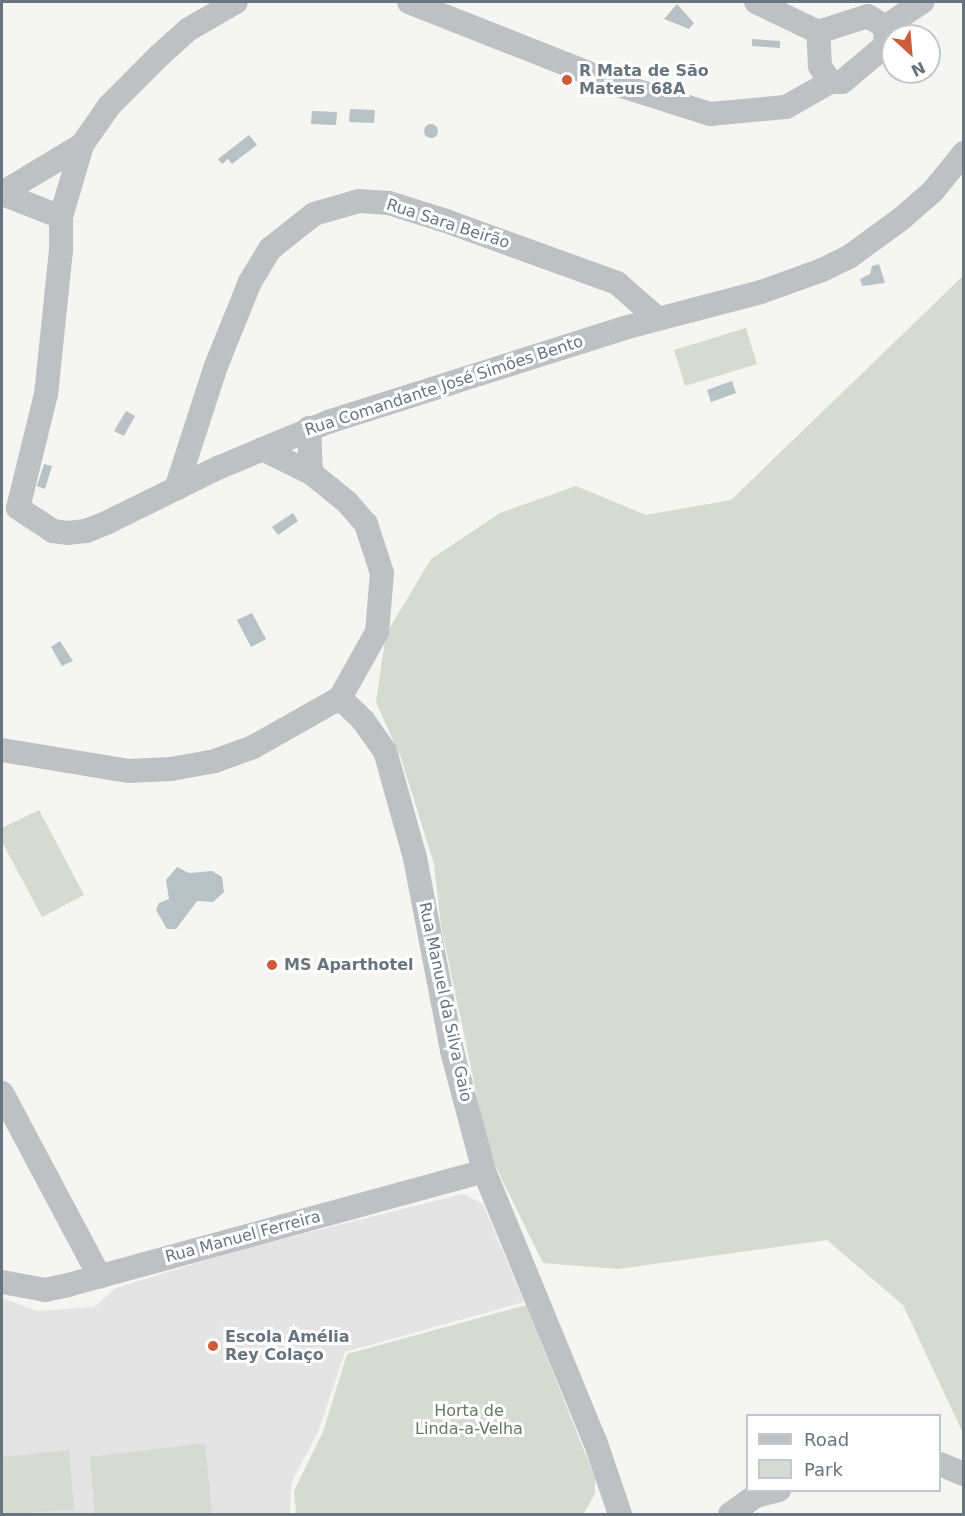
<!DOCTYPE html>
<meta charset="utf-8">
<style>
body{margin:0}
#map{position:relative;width:965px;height:1516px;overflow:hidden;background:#f5f5f2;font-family:"DejaVu Sans",sans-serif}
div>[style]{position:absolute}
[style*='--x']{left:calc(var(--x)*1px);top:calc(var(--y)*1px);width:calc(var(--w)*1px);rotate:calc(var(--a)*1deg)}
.built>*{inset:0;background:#e3e4e3}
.green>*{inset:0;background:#d5dad2}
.water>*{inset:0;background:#b8c1c5}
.round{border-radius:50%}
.minor>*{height:24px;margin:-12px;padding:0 12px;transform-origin:12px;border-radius:12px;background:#bdc1c3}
.dots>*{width:16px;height:16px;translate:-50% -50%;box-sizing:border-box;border:3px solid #fff;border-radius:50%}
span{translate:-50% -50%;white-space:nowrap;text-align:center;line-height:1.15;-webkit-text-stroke:6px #fff;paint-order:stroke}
.poi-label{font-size:16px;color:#68757f;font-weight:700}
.left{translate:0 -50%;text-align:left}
.street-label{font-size:16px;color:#68757f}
.park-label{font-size:16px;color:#6a7866}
.frame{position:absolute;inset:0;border:3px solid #68757f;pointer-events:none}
.legend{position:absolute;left:746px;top:1414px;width:195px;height:78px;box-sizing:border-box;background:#fff;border:2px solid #c3c8cc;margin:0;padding:8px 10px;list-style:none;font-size:18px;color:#68757f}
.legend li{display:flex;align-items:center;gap:12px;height:30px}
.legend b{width:30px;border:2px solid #c3c8cc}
.north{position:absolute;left:881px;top:24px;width:60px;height:60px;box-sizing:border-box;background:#fff;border:2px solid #c3c8cc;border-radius:50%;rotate:154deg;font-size:16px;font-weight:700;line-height:24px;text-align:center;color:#68757f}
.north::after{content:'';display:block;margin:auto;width:21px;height:27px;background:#cd5c3b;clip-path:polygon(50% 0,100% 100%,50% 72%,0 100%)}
</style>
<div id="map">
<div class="built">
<div style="clip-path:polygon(463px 1194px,483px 1204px,524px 1302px,345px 1352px,319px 1429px,291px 1484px,290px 1514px,2px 1514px,2px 1298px,37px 1311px,94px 1307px,116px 1288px,242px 1249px)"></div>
</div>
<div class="green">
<div style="clip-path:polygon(963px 276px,963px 1433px,903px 1305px,827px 1240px,618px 1269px,543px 1263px,489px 1153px,441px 926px,434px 864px,401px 758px,376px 702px,386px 634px,431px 559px,500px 513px,576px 486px,646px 515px,731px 500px)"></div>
<div style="clip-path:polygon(746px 328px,757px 364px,685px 386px,674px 350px)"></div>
<div style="clip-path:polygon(39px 810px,84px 895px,42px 917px,2px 842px,2px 828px)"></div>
<div style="clip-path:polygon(526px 1305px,595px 1478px,595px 1494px,584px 1513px,296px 1514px,294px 1491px,323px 1432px,347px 1354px)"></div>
<div style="clip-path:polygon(205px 1443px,212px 1514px,95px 1514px,90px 1457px)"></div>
<div style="clip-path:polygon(69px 1450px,74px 1510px,2px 1514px,2px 1457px)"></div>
</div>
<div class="water">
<div style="clip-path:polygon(677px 4px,694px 23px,689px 29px,664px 19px)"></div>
<div style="clip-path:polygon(752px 39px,780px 41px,780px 48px,752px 46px)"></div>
<div style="clip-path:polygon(350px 109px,375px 110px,374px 123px,349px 122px)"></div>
<div style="clip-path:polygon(312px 111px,337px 112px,336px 125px,311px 124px)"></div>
<div class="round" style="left:424px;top:124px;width:14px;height:14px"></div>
<div style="clip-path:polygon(249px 135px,257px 145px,232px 164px,228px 159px,222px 164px,218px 159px)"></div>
<div style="clip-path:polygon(879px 264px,885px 283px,862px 286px,860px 279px,870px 274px,872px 266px)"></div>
<div style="clip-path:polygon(732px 381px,736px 393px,711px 402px,707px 390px)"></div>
<div style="clip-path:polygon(126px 411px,135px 416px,124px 436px,114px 431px)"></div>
<div style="clip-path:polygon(44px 464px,52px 466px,45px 489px,37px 486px)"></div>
<div style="clip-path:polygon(293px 513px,298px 521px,278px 535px,272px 527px)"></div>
<div style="clip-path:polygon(252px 613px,266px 639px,251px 647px,237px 620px)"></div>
<div style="clip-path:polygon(60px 641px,73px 661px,62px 666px,51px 647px)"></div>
<div style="clip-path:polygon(177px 867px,189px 873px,212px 871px,222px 877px,224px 892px,213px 902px,197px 901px,176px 929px,167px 929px,156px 910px,159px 903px,169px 899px,166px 880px)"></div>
</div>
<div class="minor">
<div style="--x:409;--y:2;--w:226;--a:21.6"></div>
<div style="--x:619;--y:85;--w:96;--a:17.7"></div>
<div style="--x:710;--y:114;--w:76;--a:-5.3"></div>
<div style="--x:786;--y:107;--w:51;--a:-29.6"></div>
<div style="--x:756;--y:2;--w:69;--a:25.8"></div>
<div style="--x:868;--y:16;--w:20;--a:33"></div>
<div style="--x:885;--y:27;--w:18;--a:87"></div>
<div style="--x:886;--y:45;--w:57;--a:139.9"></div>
<div style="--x:842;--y:82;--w:12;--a:180"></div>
<div style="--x:830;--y:82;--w:19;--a:-122"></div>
<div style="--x:820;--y:66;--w:34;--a:-93"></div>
<div style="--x:818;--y:32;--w:52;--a:-17.7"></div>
<div style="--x:885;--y:27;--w:45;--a:-34"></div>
<div style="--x:82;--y:145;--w:75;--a:106.3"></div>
<div style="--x:61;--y:217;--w:33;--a:90"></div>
<div style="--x:61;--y:250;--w:145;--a:95.9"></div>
<div style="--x:46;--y:394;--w:117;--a:103.8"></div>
<div style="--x:18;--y:508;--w:42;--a:33.3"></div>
<div style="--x:53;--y:531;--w:14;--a:8"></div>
<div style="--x:67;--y:533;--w:19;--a:-6"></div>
<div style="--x:86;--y:531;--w:24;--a:-22"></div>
<div style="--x:108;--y:522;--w:125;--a:-26.2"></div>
<div style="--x:220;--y:467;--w:117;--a:-22.6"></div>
<div style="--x:328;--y:422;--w:311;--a:-17.6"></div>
<div style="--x:624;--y:328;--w:142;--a:-14.7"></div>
<div style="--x:761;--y:292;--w:65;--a:-19.8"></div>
<div style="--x:822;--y:270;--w:30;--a:-26"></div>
<div style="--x:849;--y:257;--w:64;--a:-36.2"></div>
<div style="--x:901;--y:219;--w:43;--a:-41.2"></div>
<div style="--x:933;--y:191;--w:49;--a:-50.8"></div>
<div style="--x:2;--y:193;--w:93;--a:-31"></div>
<div style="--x:82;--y:145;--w:47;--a:-55.3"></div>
<div style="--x:109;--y:106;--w:72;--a:-45"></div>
<div style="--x:160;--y:55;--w:39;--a:-42"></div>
<div style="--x:189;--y:29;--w:54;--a:-29.9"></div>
<div style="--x:2;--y:194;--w:63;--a:21.3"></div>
<div style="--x:262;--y:449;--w:55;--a:26.1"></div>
<div style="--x:311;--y:473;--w:45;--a:-92.5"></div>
<div style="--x:176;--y:489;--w:129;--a:-72"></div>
<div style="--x:216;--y:366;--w:91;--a:-68"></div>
<div style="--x:250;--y:282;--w:39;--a:-59"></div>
<div style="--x:270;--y:249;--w:56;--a:-38.5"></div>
<div style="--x:314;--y:214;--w:47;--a:-16.1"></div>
<div style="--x:359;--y:201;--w:30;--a:4"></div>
<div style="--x:389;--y:203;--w:60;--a:17.5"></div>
<div style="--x:446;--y:221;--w:182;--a:19.9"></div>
<div style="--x:617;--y:283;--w:53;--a:41.2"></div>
<div style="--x:340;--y:698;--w:32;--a:44"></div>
<div style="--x:363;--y:720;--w:38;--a:55"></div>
<div style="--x:385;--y:751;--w:111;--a:74.3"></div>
<div style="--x:415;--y:858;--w:197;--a:79.1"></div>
<div style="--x:452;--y:1051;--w:124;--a:75.1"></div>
<div style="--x:484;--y:1171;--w:292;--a:67.7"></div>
<div style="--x:595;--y:1441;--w:77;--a:71.1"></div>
<div style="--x:2;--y:750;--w:129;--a:9.4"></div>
<div style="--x:129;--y:771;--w:42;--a:-2.7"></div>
<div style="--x:171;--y:769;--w:45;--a:-10.3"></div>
<div style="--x:215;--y:761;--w:40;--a:-20.2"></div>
<div style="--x:253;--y:747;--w:100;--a:-29.4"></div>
<div style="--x:340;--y:698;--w:76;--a:-60.7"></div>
<div style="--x:377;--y:632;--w:59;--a:-85.2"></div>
<div style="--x:382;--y:573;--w:52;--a:-108.1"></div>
<div style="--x:366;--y:524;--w:29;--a:-131"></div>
<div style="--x:347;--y:502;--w:46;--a:-141.1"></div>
<div style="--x:2;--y:1093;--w:208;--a:62"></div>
<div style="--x:2;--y:1282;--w:44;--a:10.5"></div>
<div style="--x:45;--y:1290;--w:24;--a:-12"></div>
<div style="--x:68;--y:1285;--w:431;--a:-15.3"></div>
<div style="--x:940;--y:1464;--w:26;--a:23"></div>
<div style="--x:730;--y:1514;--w:32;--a:-35"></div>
<div style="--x:756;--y:1496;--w:24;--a:-15"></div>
</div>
<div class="dots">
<div style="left:567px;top:80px;background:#cd5c3b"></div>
<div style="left:272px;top:965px;background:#cd5c3b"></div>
<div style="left:213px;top:1346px;background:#cd5c3b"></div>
</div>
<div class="poi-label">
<span class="left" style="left:579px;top:80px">R Mata de São<br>Mateus 68A</span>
<span class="left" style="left:284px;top:965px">MS Aparthotel</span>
<span class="left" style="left:225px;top:1346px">Escola Amélia<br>Rey Colaço</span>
</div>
<div class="street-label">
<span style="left:448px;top:224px;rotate:18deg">Rua Sara Beirão</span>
<span style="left:444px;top:386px;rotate:-18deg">Rua Comandante José Simões Bento</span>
<span style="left:445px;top:1002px;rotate:78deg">Rua Manuel da Silva Gaio</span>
<span style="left:243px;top:1237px;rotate:-15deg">Rua Manuel Ferreira</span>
</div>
<div class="park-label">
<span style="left:469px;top:1420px">Horta de<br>Linda-a-Velha</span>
</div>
<div class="frame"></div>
<ul class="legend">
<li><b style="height:8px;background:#bdc1c3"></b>Road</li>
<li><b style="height:16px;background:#d5dad2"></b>Park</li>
</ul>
<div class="north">N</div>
</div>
